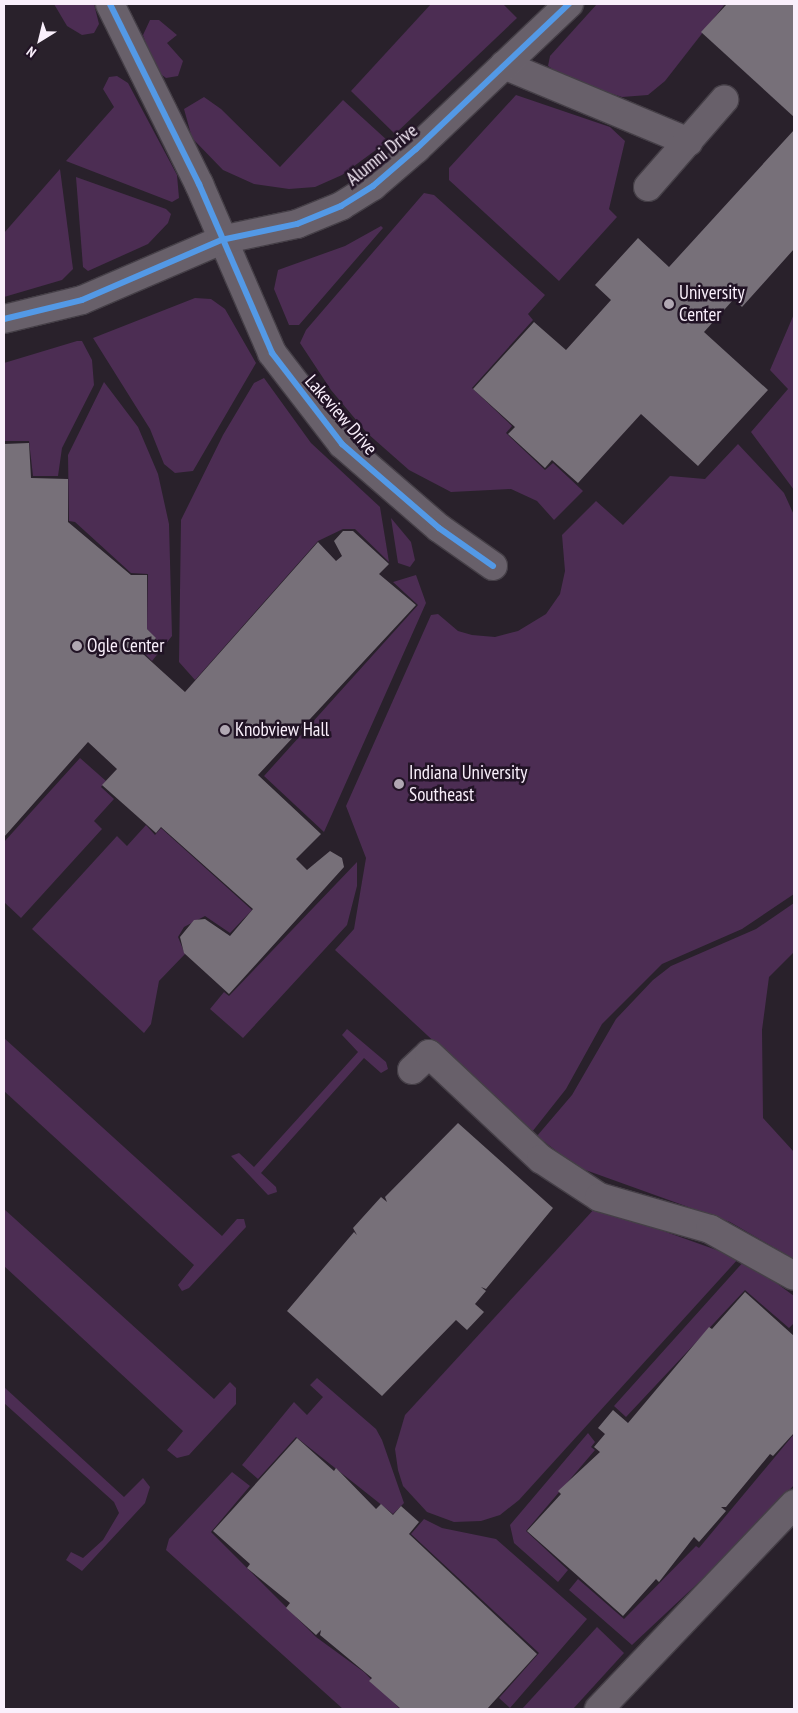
<!DOCTYPE html>
<style>
body{margin:0}
#map{position:relative;width:798px;height:1713px;overflow:hidden;background:#29212b;font-family:"PT Sans Narrow",sans-serif}
div>[style]{position:absolute}
[style*='--x']{left:calc(var(--x)*1px);top:calc(var(--y)*1px);width:calc(var(--w)*1px);rotate:calc(var(--a)*1deg)}
.green>*{inset:0;background:#4c2d53}
.building>*{inset:0;background:#777079}
.roads{filter:drop-shadow(1px 0 #453f47) drop-shadow(-1px 0 #453f47) drop-shadow(0 1px #453f47) drop-shadow(0 -1px #453f47)}
.minor>*{height:28px;margin:-14px;padding:0 14px;transform-origin:14px;border-radius:14px;background:#68606a}
.cycleway>*{height:6px;margin:-3px;padding:0 3px;transform-origin:3px;border-radius:3px;background:#5399e6}
.dots>*{width:14px;height:14px;translate:-50% -50%;box-sizing:border-box;border:2px solid #211325;border-radius:50%}
span{translate:-50% -50%;white-space:nowrap;text-align:center;line-height:1.15;-webkit-text-stroke:5px #211325;paint-order:stroke}
.street-label{font-size:19px;color:#f9effb}
.poi-label{font-size:19px;color:#f9effb}
.left{translate:0 -50%;text-align:left}
.frame{position:absolute;inset:0;border:5px solid #f9effb;pointer-events:none}
.north{position:absolute;left:15px;top:15px;width:50px;height:50px;-webkit-text-stroke:4px #211325;paint-order:stroke;rotate:216deg;font-size:14px;font-weight:700;line-height:20px;text-align:center;color:#f9effb}
.north::after{content:'';display:block;margin:auto;width:18px;height:22px;background:#f9effb;clip-path:polygon(50% 0,100% 100%,50% 72%,0 100%)}
</style>
<div id="map">
<div class="green">
<div style="clip-path:polygon(54px 4px,94px 4px,99px 24px,94px 33px,82px 35px,67px 26px)"></div>
<div style="clip-path:polygon(431px 4px,503px 4px,517px 18px,395px 134px,351px 91px)"></div>
<div style="clip-path:polygon(597px 4px,725px 4px,665px 81px,648px 95px,622px 97px,570px 80px,548px 66px,550px 56px)"></div>
<div style="clip-path:polygon(150px 20px,159px 20px,177px 35px,167px 43px,183px 61px,178px 76px,166px 78px,155px 70px,143px 35px)"></div>
<div style="clip-path:polygon(117px 76px,128px 83px,177px 175px,179px 198px,172px 202px,66px 161px,114px 107px,103px 89px,109px 77px)"></div>
<div style="clip-path:polygon(516px 95px,610px 127px,625px 141px,609px 209px,617px 217px,559px 281px,449px 180px,449px 168px)"></div>
<div style="clip-path:polygon(204px 97px,221px 109px,280px 167px,343px 100px,388px 141px,342px 175px,315px 187px,289px 189px,254px 184px,223px 170px,192px 138px,184px 109px)"></div>
<div style="clip-path:polygon(60px 169px,73px 269px,62px 280px,4px 297px,4px 233px)"></div>
<div style="clip-path:polygon(76px 177px,166px 209px,171px 214px,168px 223px,148px 244px,88px 271px,83px 267px)"></div>
<div style="clip-path:polygon(424px 193px,434px 195px,545px 295px,528px 314px,533px 320px,472px 388px,512px 426px,506px 433px,545px 470px,553px 463px,583px 491px,554px 520px,537px 501px,511px 489px,451px 492px,409px 470px,367px 433px,331px 390px,300px 343px,306px 330px)"></div>
<div style="clip-path:polygon(381px 226px,383px 228px,299px 325px,289px 325px,274px 289px,278px 270px,345px 246px)"></div>
<div style="clip-path:polygon(195px 298px,211px 299px,225px 309px,256px 363px,193px 471px,175px 473px,164px 464px,150px 429px,93px 338px)"></div>
<div style="clip-path:polygon(794px 314px,794px 490px,751px 432px,788px 389px,770px 370px)"></div>
<div style="clip-path:polygon(77px 341px,82px 341px,92px 360px,94px 385px,62px 448px,58px 476px,33px 476px,29px 441px,4px 441px,4px 363px)"></div>
<div style="clip-path:polygon(264px 378px,311px 443px,380px 507px,389px 562px,355px 529px,343px 529px,318px 541px,195px 680px,179px 662px,181px 520px,223px 435px,254px 383px)"></div>
<div style="clip-path:polygon(104px 382px,138px 427px,158px 474px,169px 524px,172px 636px,152px 661px,144px 653px,156px 639px,147px 629px,148px 574px,131px 573px,75px 522px,69px 521px,68px 455px)"></div>
<div style="clip-path:polygon(738px 444px,784px 493px,794px 515px,794px 894px,742px 929px,662px 964px,602px 1024px,566px 1089px,532px 1132px,335px 950px,354px 929px,366px 858px,346px 806px,431px 615px,438px 614px,458px 631px,472px 635px,495px 637px,518px 631px,546px 614px,560px 594px,565px 571px,562px 535px,596px 501px,623px 525px,670px 476px,705px 479px)"></div>
<div style="clip-path:polygon(391px 518px,411px 542px,415px 560px,410px 567px,398px 563px)"></div>
<div style="clip-path:polygon(416px 575px,426px 603px,324px 832px,264px 776px,418px 605px,393px 582px)"></div>
<div style="clip-path:polygon(80px 758px,106px 781px,101px 787px,114px 799px,94px 821px,102px 829px,21px 918px,4px 902px,4px 842px)"></div>
<div style="clip-path:polygon(146px 825px,155px 835px,161px 828px,252px 910px,230px 933px,205px 916px,184px 927px,178px 937px,185px 954px,159px 981px,151px 1024px,144px 1033px,32px 929px,117px 836px,127px 846px)"></div>
<div style="clip-path:polygon(357px 862px,357px 886px,347px 925px,243px 1038px,210px 1009px,224px 992px,229px 996px)"></div>
<div style="clip-path:polygon(794px 903px,794px 952px,769px 977px,762px 1030px,763px 1118px,794px 1152px,794px 1259px,730px 1222px,577px 1167px,537px 1136px,572px 1095px,616px 1019px,653px 980px,671px 966px,756px 929px)"></div>
<div style="clip-path:polygon(347px 1029px,386px 1062px,388px 1069px,381px 1073px,364px 1058px,261px 1173px,276px 1187px,277px 1192px,268px 1195px,231px 1156px,239px 1153px,254px 1167px,358px 1052px,342px 1035px)"></div>
<div style="clip-path:polygon(4px 1038px,222px 1236px,237px 1219px,244px 1219px,246px 1227px,189px 1288px,182px 1291px,178px 1285px,194px 1265px,4px 1091px)"></div>
<div style="clip-path:polygon(596px 1207px,739px 1258px,519px 1500px,500px 1515px,481px 1521px,454px 1522px,427px 1512px,403px 1486px,398px 1470px,395px 1449px,405px 1415px)"></div>
<div style="clip-path:polygon(4px 1209px,214px 1399px,230px 1382px,236px 1388px,236px 1404px,189px 1455px,177px 1458px,167px 1450px,183px 1431px,4px 1266px)"></div>
<div style="clip-path:polygon(745px 1260px,794px 1296px,794px 1323px,789px 1328px,745px 1290px,626px 1417px,614px 1406px)"></div>
<div style="clip-path:polygon(317px 1378px,376px 1429px,382px 1440px,404px 1503px,393px 1514px,296px 1437px,258px 1479px,242px 1465px,294px 1402px,307px 1415px,323px 1397px,310px 1385px)"></div>
<div style="clip-path:polygon(4px 1387px,124px 1497px,143px 1478px,150px 1487px,145px 1503px,82px 1571px,66px 1560px,71px 1552px,83px 1558px,103px 1540px,119px 1513px,114px 1502px,4px 1403px)"></div>
<div style="clip-path:polygon(588px 1433px,595px 1442px,591px 1447px,595px 1450px,526px 1531px,568px 1570px,558px 1582px,514px 1543px,510px 1525px)"></div>
<div style="clip-path:polygon(794px 1434px,794px 1485px,746px 1538px,632px 1645px,569px 1590px,578px 1579px,624px 1619px,696px 1546px,699px 1548px)"></div>
<div style="clip-path:polygon(232px 1472px,250px 1486px,211px 1532px,316px 1637px,364px 1672px,400px 1709px,343px 1709px,166px 1550px,169px 1539px)"></div>
<div style="clip-path:polygon(424px 1519px,442px 1528px,496px 1539px,587px 1619px,510px 1708px,499px 1698px,539px 1653px,411px 1534px)"></div>
<div style="clip-path:polygon(597px 1627px,624px 1653px,573px 1709px,522px 1709px)"></div>
</div>
<div class="building">
<div style="clip-path:polygon(727px 4px,794px 4px,794px 117px,701px 32px)"></div>
<div style="clip-path:polygon(794px 130px,794px 249px,742px 307px,734px 299px,704px 332px,768px 390px,698px 466px,641px 414px,578px 483px,552px 460px,545px 468px,508px 434px,515px 427px,473px 389px,534px 322px,566px 350px,611px 300px,595px 285px,638px 238px,669px 267px)"></div>
<div style="clip-path:polygon(29px 443px,31px 478px,68px 479px,68px 522px,131px 575px,147px 575px,147px 629px,156px 638px,143px 654px,185px 692px,318px 542px,336px 561px,342px 556px,334px 541px,343px 531px,353px 531px,389px 564px,379px 574px,416px 605px,258px 775px,321px 834px,296px 859px,307px 870px,330px 851px,342px 858px,344px 867px,229px 994px,184px 953px,180px 937px,194px 920px,205px 919px,230px 936px,253px 909px,161px 827px,156px 833px,102px 785px,117px 769px,88px 742px,4px 837px,4px 444px)"></div>
<div style="clip-path:polygon(458px 1123px,553px 1208px,486px 1289px,481px 1287px,486px 1291px,475px 1304px,484px 1312px,467px 1330px,456px 1320px,382px 1396px,287px 1311px,354px 1232px,357px 1235px,353px 1228px,381px 1197px,387px 1202px,385px 1197px)"></div>
<div style="clip-path:polygon(745px 1292px,794px 1336px,794px 1433px,773px 1456px,770px 1454px,726px 1507px,721px 1507px,726px 1511px,699px 1542px,694px 1537px,659px 1582px,656px 1579px,623px 1616px,527px 1531px,561px 1494px,558px 1491px,600px 1452px,594px 1447px,605px 1434px,598px 1428px,613px 1410px,628px 1423px,709px 1327px,712px 1329px)"></div>
<div style="clip-path:polygon(297px 1438px,334px 1471px,336px 1468px,376px 1509px,381px 1504px,393px 1515px,401px 1506px,419px 1522px,409px 1534px,537px 1654px,487px 1709px,401px 1709px,369px 1681px,372px 1678px,320px 1635px,321px 1630px,316px 1635px,286px 1608px,290px 1603px,247px 1568px,250px 1564px,213px 1531px)"></div>
</div>
<div class="roads">
<div class="minor">
<div style="--x:110;--y:4;--w:201;--a:63.7"></div>
<div style="--x:199;--y:184;--w:184;--a:66.6"></div>
<div style="--x:272;--y:353;--w:115;--a:52.4"></div>
<div style="--x:342;--y:444;--w:128;--a:40.9"></div>
<div style="--x:439;--y:528;--w:66;--a:35.1"></div>
<div style="--x:504;--y:65;--w:200;--a:22.6"></div>
<div style="--x:648;--y:187;--w:116;--a:-48.9"></div>
<div style="--x:4;--y:319;--w:80;--a:-13.7"></div>
<div style="--x:82;--y:300;--w:151;--a:-23.3"></div>
<div style="--x:221;--y:240;--w:78;--a:-11.9"></div>
<div style="--x:297;--y:224;--w:48;--a:-22.2"></div>
<div style="--x:341;--y:206;--w:38;--a:-32"></div>
<div style="--x:373;--y:186;--w:57;--a:-40.7"></div>
<div style="--x:416;--y:149;--w:211;--a:-43.5"></div>
<div style="--x:412;--y:1070;--w:23;--a:-43"></div>
<div style="--x:429;--y:1054;--w:154;--a:43.2"></div>
<div style="--x:541;--y:1159;--w:69;--a:33.2"></div>
<div style="--x:599;--y:1197;--w:116;--a:16.1"></div>
<div style="--x:710;--y:1229;--w:96;--a:29.2"></div>
<div style="--x:599;--y:1709;--w:283;--a:-46.4"></div>
</div>
</div>
<div class="cycleway">
<div style="--x:110;--y:4;--w:201;--a:63.7"></div>
<div style="--x:199;--y:184;--w:184;--a:66.6"></div>
<div style="--x:272;--y:353;--w:115;--a:52.4"></div>
<div style="--x:342;--y:444;--w:128;--a:40.9"></div>
<div style="--x:439;--y:528;--w:66;--a:35.1"></div>
<div style="--x:4;--y:319;--w:80;--a:-13.7"></div>
<div style="--x:82;--y:300;--w:151;--a:-23.3"></div>
<div style="--x:221;--y:240;--w:78;--a:-11.9"></div>
<div style="--x:297;--y:224;--w:48;--a:-22.2"></div>
<div style="--x:341;--y:206;--w:38;--a:-32"></div>
<div style="--x:373;--y:186;--w:57;--a:-40.7"></div>
<div style="--x:416;--y:149;--w:211;--a:-43.5"></div>
</div>
<div class="dots">
<div style="left:669px;top:304px;background:#b0a7b2"></div>
<div style="left:77px;top:646px;background:#b0a7b2"></div>
<div style="left:225px;top:730px;background:#b0a7b2"></div>
<div style="left:399px;top:784px;background:#b0a7b2"></div>
</div>
<div class="street-label">
<span style="left:382px;top:155px;rotate:-39deg">Alumni Drive</span>
<span style="left:341px;top:415px;rotate:49deg">Lakeview Drive</span>
</div>
<div class="poi-label">
<span class="left" style="left:679px;top:304px">University<br>Center</span>
<span class="left" style="left:87px;top:646px">Ogle Center</span>
<span class="left" style="left:235px;top:730px">Knobview Hall</span>
<span class="left" style="left:409px;top:784px">Indiana University<br>Southeast</span>
</div>
<div class="frame"></div>
<div class="north">N</div>
</div>
